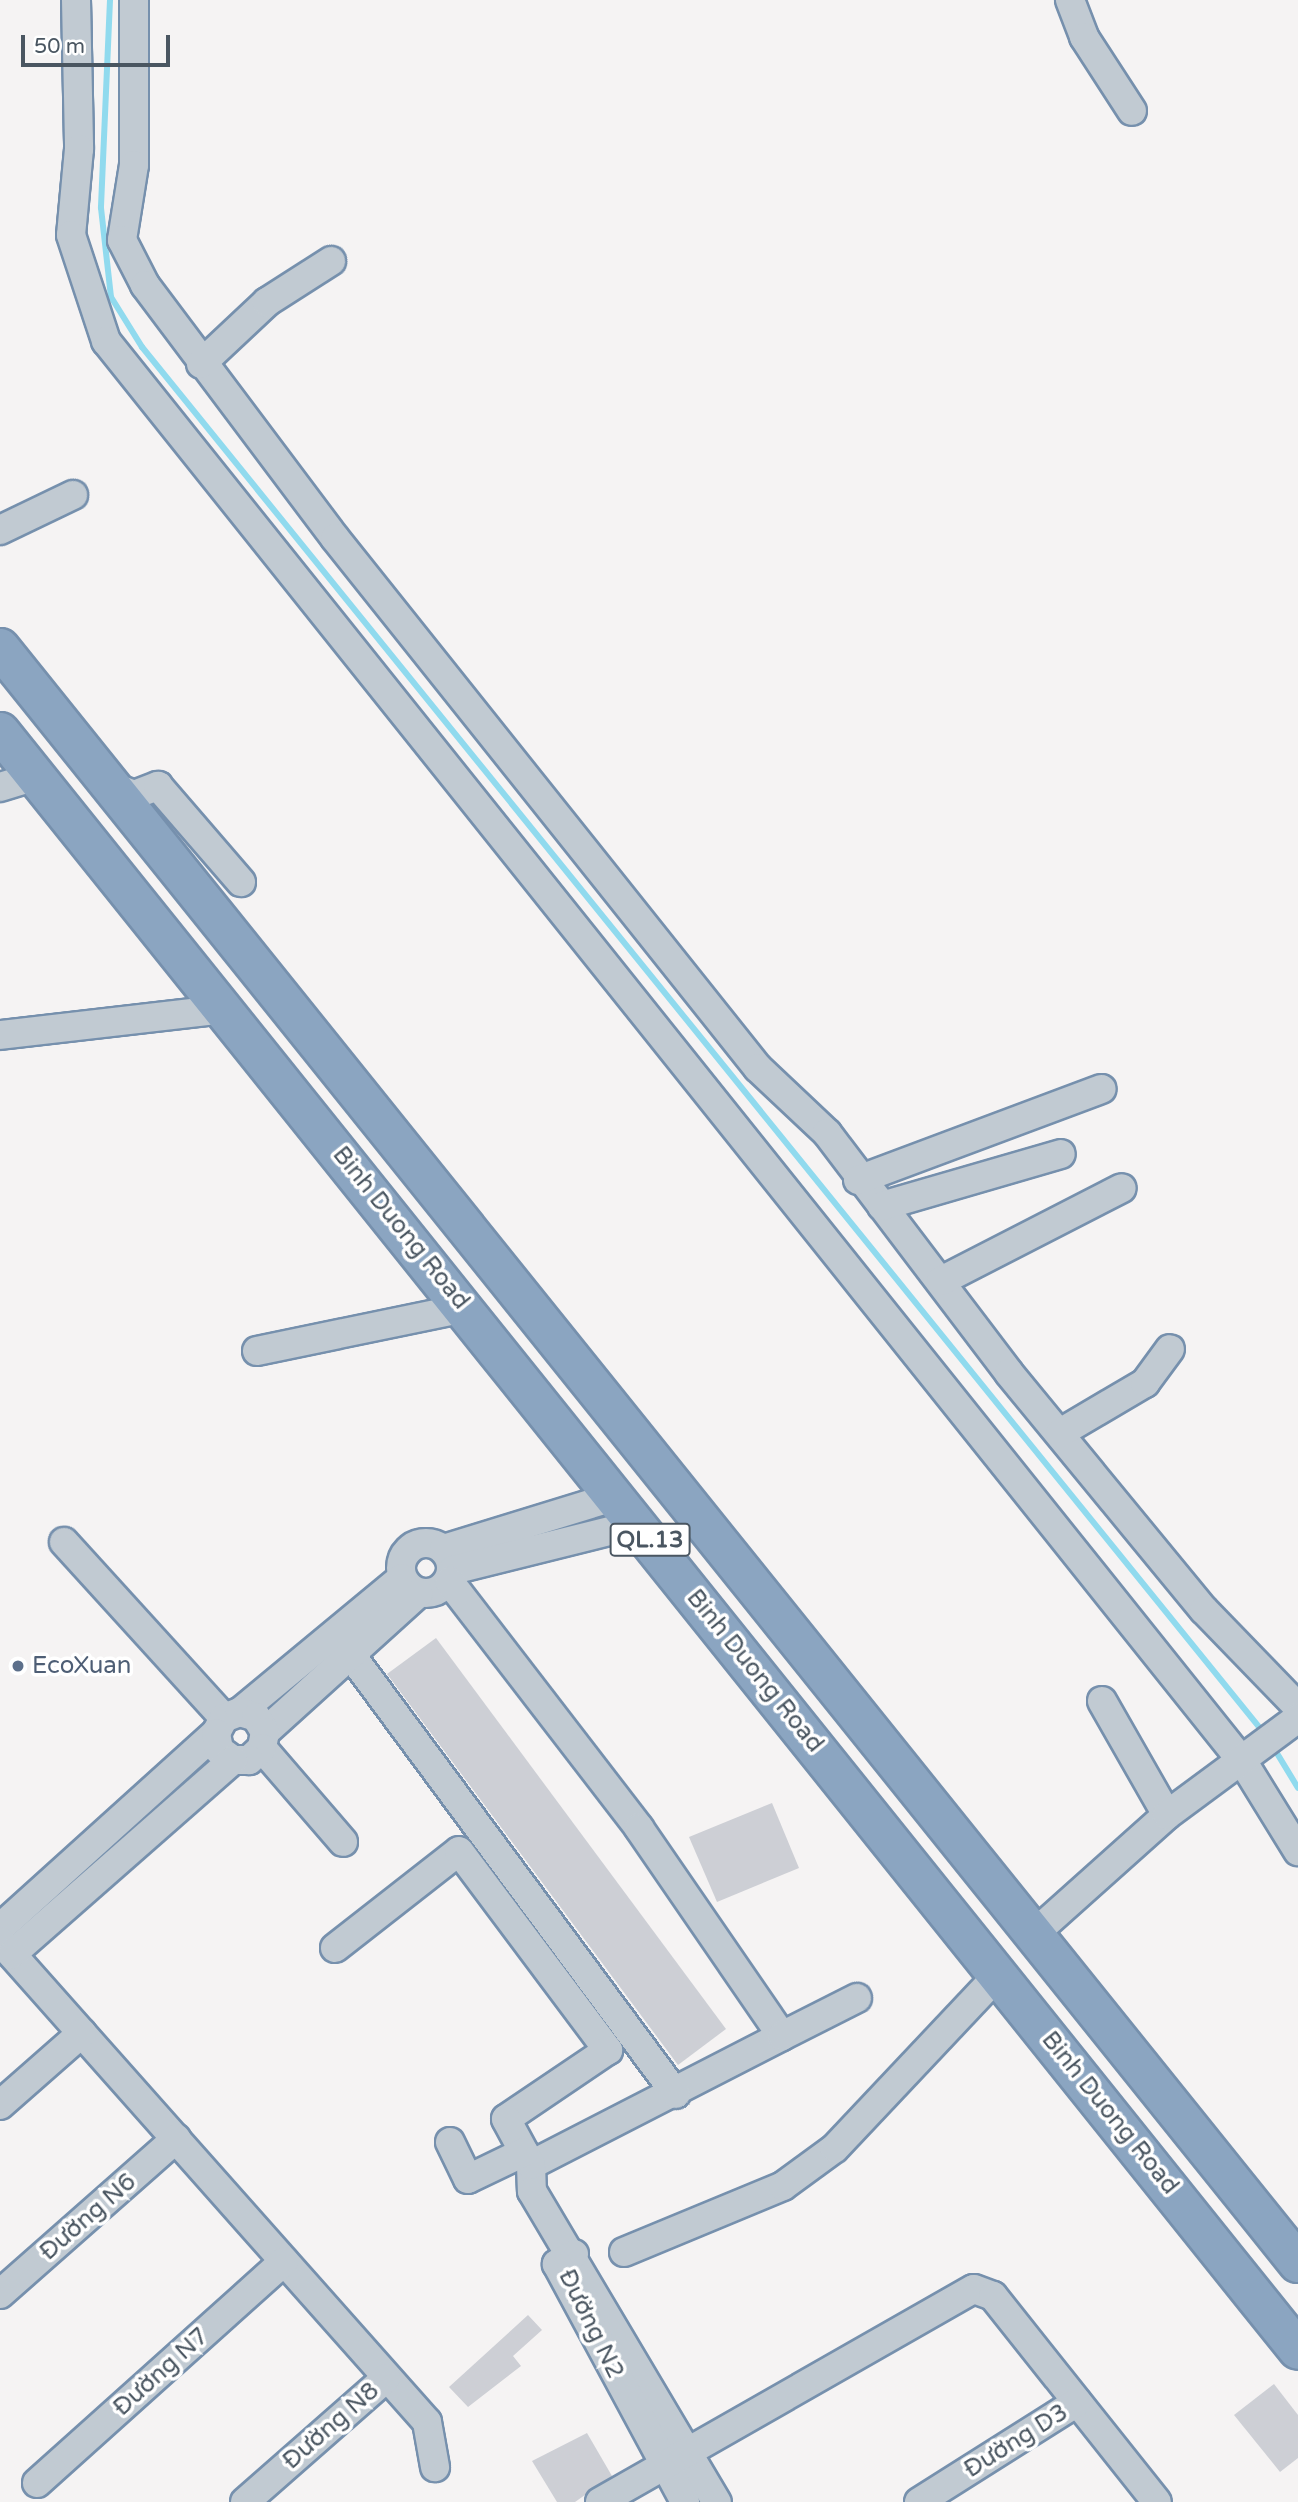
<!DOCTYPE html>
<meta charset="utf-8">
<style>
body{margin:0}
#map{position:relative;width:1298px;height:2502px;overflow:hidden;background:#f5f3f3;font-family:"Varela Round",sans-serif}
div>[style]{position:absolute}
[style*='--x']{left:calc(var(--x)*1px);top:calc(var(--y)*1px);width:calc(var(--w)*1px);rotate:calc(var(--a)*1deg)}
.stream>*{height:6px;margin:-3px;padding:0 3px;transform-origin:3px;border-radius:3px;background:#90daee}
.building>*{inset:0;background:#cdcfd5}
.roads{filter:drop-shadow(2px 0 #7690ad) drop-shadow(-2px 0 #7690ad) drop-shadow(0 2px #7690ad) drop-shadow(0 -2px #7690ad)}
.minor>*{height:28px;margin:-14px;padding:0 14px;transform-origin:14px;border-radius:14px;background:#c1cad2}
.minor>.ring{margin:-14px;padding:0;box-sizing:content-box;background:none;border:28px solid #c1cad2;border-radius:50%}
.highway>*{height:38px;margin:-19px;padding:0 19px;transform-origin:19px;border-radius:19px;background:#8ba5c1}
.dots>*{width:19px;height:19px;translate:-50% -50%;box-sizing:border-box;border:4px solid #fff;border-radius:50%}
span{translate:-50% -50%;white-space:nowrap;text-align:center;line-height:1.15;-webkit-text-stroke:7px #fff;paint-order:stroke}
.shield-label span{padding:2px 5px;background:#fff;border:2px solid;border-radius:5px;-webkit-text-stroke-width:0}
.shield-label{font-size:23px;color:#4a5661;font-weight:700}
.street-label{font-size:24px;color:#4a5661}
.service-label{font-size:24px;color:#4e5e75}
.left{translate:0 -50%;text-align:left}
.scale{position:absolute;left:21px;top:35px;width:149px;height:32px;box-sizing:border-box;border:4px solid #4a5661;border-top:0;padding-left:9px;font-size:21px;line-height:24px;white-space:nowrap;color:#4a5661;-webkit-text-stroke:5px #fff;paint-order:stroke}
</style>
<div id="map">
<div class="stream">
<div style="--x:110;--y:0;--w:208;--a:92.5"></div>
<div style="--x:101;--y:208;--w:90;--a:83.6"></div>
<div style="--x:111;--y:297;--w:59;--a:58.2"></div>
<div style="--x:142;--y:347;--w:1783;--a:51.01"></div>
<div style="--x:1272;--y:1745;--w:50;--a:58.8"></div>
</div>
<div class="building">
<div style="clip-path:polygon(436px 1638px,726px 2029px,678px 2065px,387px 1674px)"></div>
<div style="clip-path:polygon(772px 1803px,799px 1868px,717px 1902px,689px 1837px)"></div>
<div style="clip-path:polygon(528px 2315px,542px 2330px,513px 2356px,521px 2366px,468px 2407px,449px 2387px)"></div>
<div style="clip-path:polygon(1274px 2384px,1298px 2415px,1298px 2458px,1280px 2472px,1234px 2415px)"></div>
<div style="clip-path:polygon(587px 2433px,612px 2476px,575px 2502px,557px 2502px,532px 2461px)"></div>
</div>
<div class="roads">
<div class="minor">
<div style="--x:76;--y:0;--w:149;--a:88.8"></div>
<div style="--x:79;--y:149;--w:86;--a:95.3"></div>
<div style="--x:71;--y:235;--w:112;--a:71.7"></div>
<div style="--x:106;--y:341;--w:1820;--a:51.34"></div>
<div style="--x:1243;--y:1762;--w:105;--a:58.3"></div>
<div style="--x:134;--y:0;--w:165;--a:90"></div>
<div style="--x:134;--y:165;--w:76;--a:99.1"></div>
<div style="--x:122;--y:240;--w:51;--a:62.9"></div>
<div style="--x:145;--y:285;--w:316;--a:53.1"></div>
<div style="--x:335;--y:538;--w:678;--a:51.41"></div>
<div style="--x:758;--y:1068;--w:95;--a:43.3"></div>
<div style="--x:827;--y:1133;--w:301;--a:52.8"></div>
<div style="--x:1009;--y:1373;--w:307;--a:50.6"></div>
<div style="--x:1204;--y:1610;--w:135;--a:45.9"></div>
<div style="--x:1070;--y:0;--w:40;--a:69"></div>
<div style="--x:1084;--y:37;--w:88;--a:57"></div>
<div style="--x:201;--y:364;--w:91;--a:-43.2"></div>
<div style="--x:267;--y:302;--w:76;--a:-32.6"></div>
<div style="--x:0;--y:530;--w:81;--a:-25.6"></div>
<div style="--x:111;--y:786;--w:25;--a:21"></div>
<div style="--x:134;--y:795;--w:26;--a:-21"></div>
<div style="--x:158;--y:786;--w:127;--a:49.2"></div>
<div style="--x:0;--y:787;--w:37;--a:-17"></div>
<div style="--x:0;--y:1035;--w:227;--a:-6.6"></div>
<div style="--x:858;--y:1180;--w:260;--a:-20.5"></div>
<div style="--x:882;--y:1206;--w:186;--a:-16.2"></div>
<div style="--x:941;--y:1281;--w:203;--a:-27.2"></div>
<div style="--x:257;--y:1351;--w:211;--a:-11.7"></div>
<div style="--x:1060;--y:1433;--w:99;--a:-30.5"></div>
<div style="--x:1145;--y:1383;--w:42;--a:-53.7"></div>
<div style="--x:64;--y:1542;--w:238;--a:47.7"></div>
<div class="ring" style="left:401px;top:1543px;width:22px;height:22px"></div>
<div style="--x:444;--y:1549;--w:180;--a:-17.1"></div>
<div style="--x:453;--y:1570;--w:190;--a:-14"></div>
<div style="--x:449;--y:1581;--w:312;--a:52.4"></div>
<div style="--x:639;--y:1828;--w:252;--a:55.5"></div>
<div style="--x:782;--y:2036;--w:282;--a:152.8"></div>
<div style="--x:531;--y:2165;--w:26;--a:88"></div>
<div style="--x:532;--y:2191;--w:362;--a:59.3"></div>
<div style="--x:351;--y:1655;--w:546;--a:53.49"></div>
<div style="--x:1102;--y:1701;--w:131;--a:60.3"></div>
<div style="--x:240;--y:1712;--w:210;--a:-39.6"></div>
<div style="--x:265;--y:1732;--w:207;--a:-42.1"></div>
<div style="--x:262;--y:1748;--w:124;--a:49.2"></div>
<div style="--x:0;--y:1928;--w:291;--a:-42.1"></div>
<div style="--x:216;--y:1733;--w:17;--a:-62"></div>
<div style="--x:224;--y:1718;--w:17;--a:-21"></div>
<div style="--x:240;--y:1712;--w:17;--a:17"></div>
<div style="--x:256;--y:1717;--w:17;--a:59"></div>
<div style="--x:265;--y:1732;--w:16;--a:101"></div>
<div style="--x:262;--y:1748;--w:18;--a:137"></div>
<div style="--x:249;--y:1760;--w:16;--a:180"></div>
<div style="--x:233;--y:1760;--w:17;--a:-144"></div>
<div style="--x:219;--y:1750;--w:17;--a:-100"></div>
<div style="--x:1035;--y:1933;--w:177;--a:-41.8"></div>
<div style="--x:1167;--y:1815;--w:163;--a:-36.5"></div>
<div style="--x:0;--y:1941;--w:643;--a:48.4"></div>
<div style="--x:427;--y:2422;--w:46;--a:79.9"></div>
<div style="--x:335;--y:1948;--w:157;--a:-38"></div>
<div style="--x:459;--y:1851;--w:249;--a:53.2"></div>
<div style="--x:608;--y:2050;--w:123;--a:145.9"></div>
<div style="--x:506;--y:2119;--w:52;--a:61.5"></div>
<div style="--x:12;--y:1954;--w:294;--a:-41.3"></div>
<div style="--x:782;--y:2036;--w:84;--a:-26.9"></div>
<div style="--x:0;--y:2105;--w:109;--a:-41.3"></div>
<div style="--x:450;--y:2142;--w:41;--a:64.1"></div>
<div style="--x:468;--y:2179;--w:62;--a:-25.7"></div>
<div style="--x:624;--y:2252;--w:172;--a:-22.5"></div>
<div style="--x:783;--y:2186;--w:64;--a:-36.2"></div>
<div style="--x:835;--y:2148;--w:239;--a:-46.7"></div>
<div style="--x:574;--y:2254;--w:20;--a:150"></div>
<div style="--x:557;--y:2264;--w:270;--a:61.7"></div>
<div style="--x:0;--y:2294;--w:235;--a:-41.4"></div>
<div style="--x:37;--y:2483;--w:332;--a:-41.9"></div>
<div style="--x:245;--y:2502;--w:188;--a:-41.3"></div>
<div style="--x:600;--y:2502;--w:430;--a:-29.7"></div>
<div style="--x:974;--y:2289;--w:20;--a:20"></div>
<div style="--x:993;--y:2296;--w:263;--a:51.5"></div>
<div style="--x:919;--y:2502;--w:187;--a:-32.3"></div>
</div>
<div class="highway">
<div style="--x:0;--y:648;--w:2072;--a:51.21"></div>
<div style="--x:0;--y:732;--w:2074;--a:51.26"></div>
</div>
</div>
<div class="dots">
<div style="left:18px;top:1666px;background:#5c6f8a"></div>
</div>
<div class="shield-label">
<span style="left:650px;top:1540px">QL.13</span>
</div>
<div class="street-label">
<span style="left:401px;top:1228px;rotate:51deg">Binh Duong Road</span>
<span style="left:755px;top:1671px;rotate:51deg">Binh Duong Road</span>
<span style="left:1110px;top:2113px;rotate:51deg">Binh Duong Road</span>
<span style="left:88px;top:2217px;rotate:-41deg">Đường N6</span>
<span style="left:591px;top:2324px;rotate:64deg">Đường N2</span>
<span style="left:161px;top:2372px;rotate:-42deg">Đường N7</span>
<span style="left:331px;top:2426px;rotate:-41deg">Đường N8</span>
<span style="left:1016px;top:2441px;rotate:-32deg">Đường D3</span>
</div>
<div class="service-label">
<span class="left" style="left:32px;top:1666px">EcoXuan</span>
</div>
<div class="scale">50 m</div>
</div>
